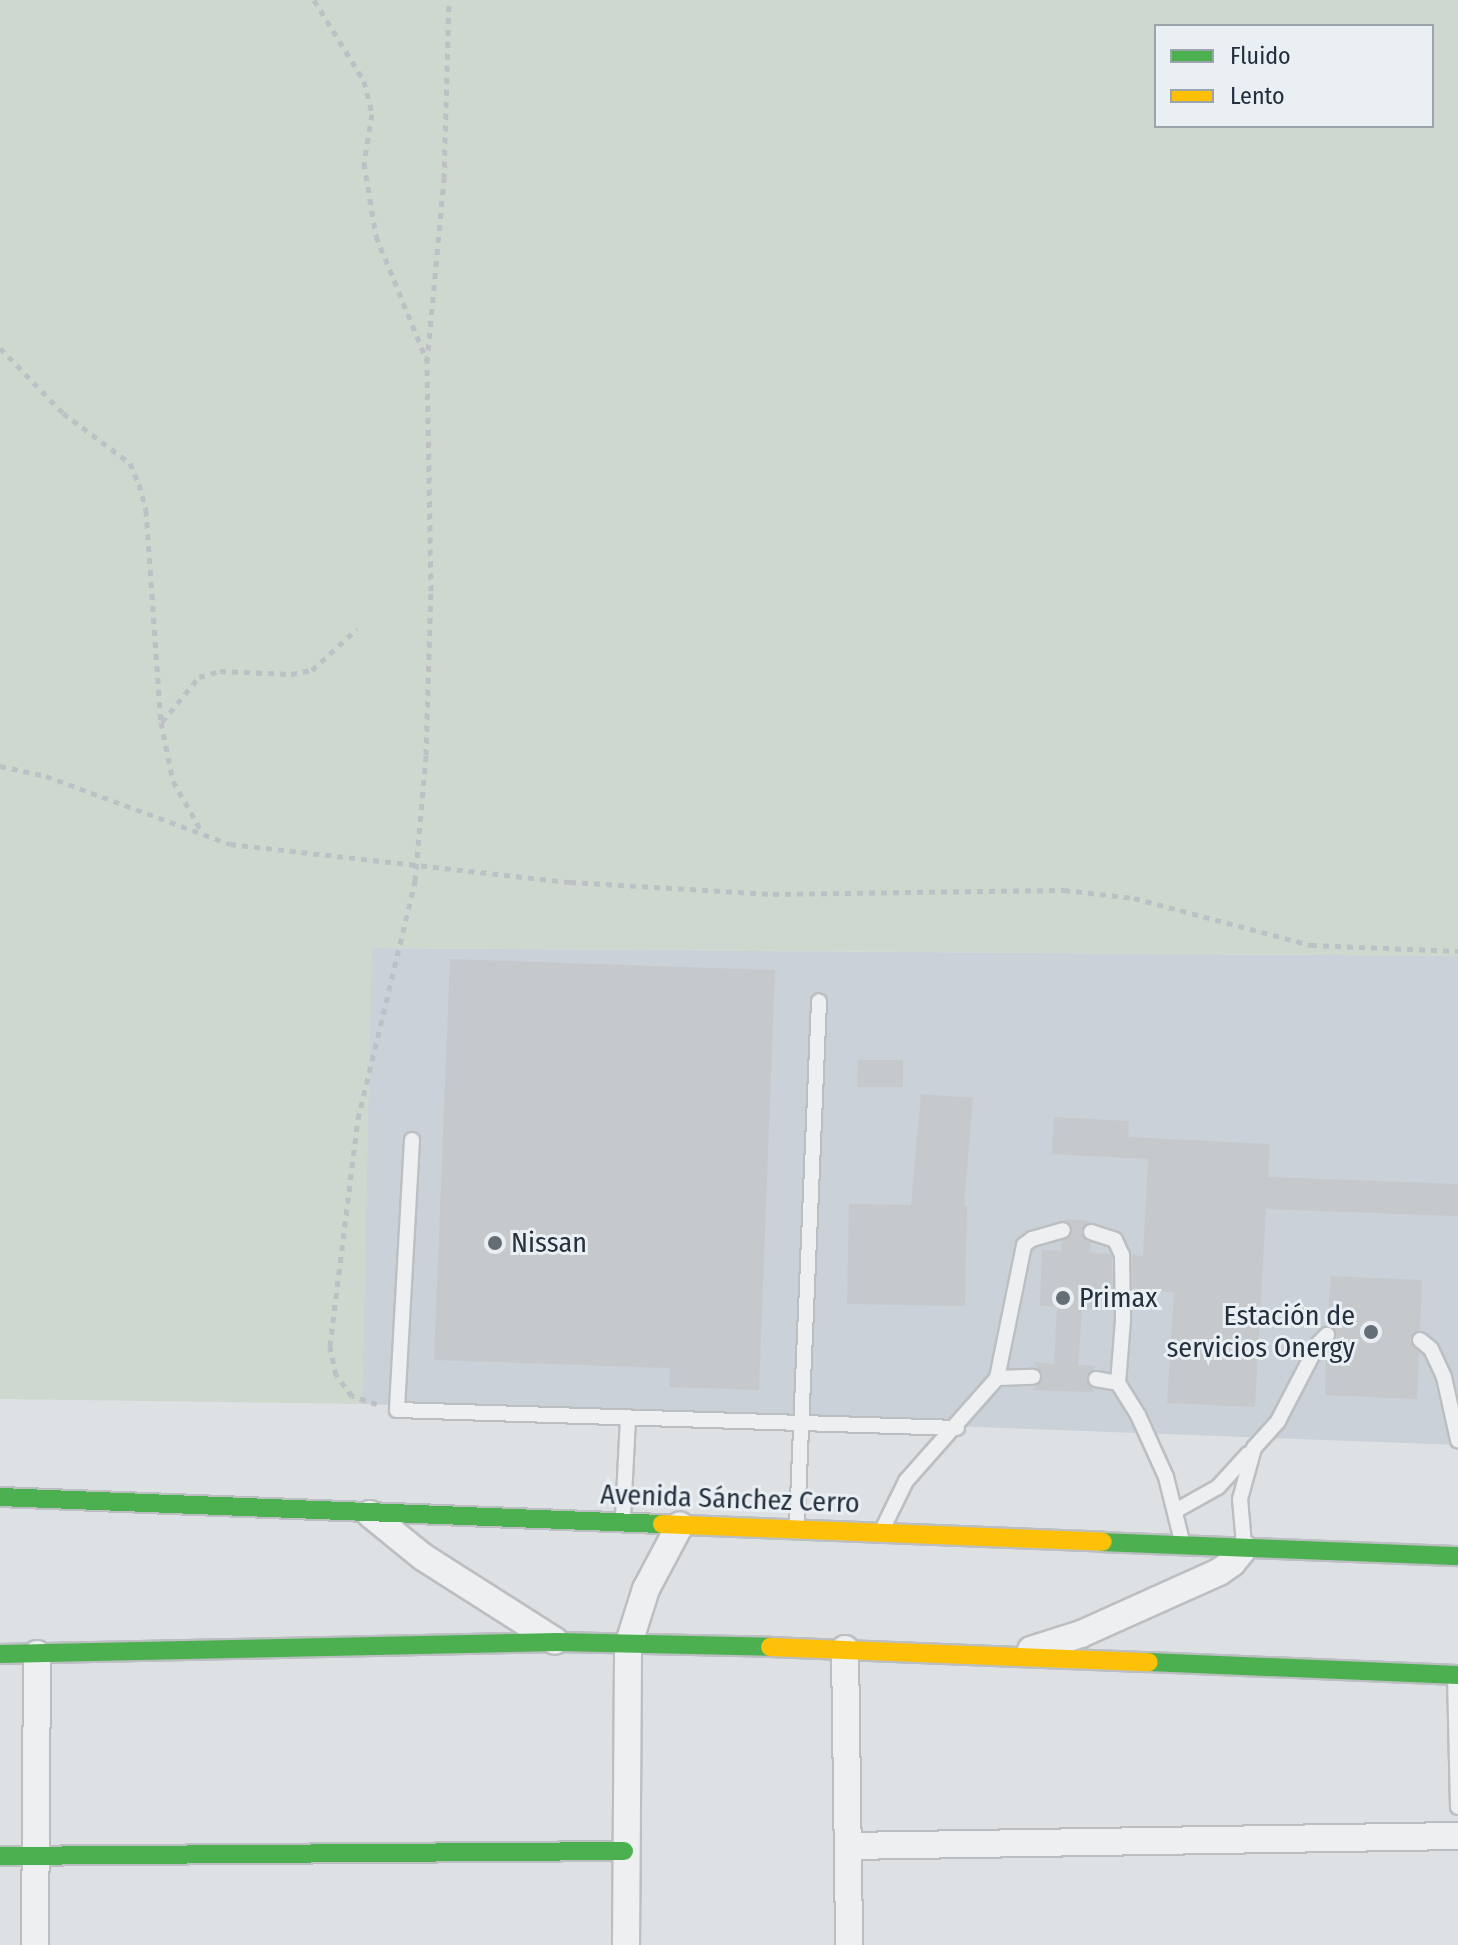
<!DOCTYPE html>
<meta charset="utf-8">
<style>
body{margin:0}
#map{position:relative;width:1458px;height:1945px;overflow:hidden;background:#dee1e4;font-family:"Fira Sans Condensed",sans-serif}
div>[style]{position:absolute}
[style*='--x']{left:calc(var(--x)*1px);top:calc(var(--y)*1px);width:calc(var(--w)*1px);rotate:calc(var(--a)*1deg)}
.built>*{inset:0;background:#cbd1d8}
.green>*{inset:0;background:#cfd8ce}
.building>*{inset:0;background:#c6c9cc}
.path>*{height:5px;margin-top:-2.5px;transform-origin:0;background:repeating-linear-gradient(90deg,#bdc0c4 0 6px,transparent 0 12px)}
.roads{filter:drop-shadow(2px 0 #bcbfc2) drop-shadow(-2px 0 #bcbfc2) drop-shadow(0 2px #bcbfc2) drop-shadow(0 -2px #bcbfc2)}
.lane>*{height:14px;margin:-7px;padding:0 7px;transform-origin:7px;border-radius:7px;background:#edeff1}
.street>*{height:26px;margin:-13px;padding:0 13px;transform-origin:13px;border-radius:13px;background:#edeff1}
.fast>*{height:18px;margin:-9px;padding:0 9px;transform-origin:9px;border-radius:9px;background:#4caf50}
.slow>*{height:18px;margin:-9px;padding:0 9px;transform-origin:9px;border-radius:9px;background:#ffc107}
.dots>*{width:22px;height:22px;translate:-50% -50%;box-sizing:border-box;border:4px solid #eaeff4;border-radius:50%}
span{translate:-50% -50%;white-space:nowrap;text-align:center;line-height:1.15;-webkit-text-stroke:6px #eaeff4;paint-order:stroke}
.poi-label{font-size:28px;color:#24303d}
.left{translate:0 -50%;text-align:left}
.right{translate:-100% -50%;text-align:right}
.street-label{font-size:28px;color:#24303d}
.legend{position:absolute;left:1154px;top:24px;width:280px;height:104px;box-sizing:border-box;background:#eaeff4;border:2px solid #9ba3ab;margin:0;padding:10px 14px;list-style:none;font-size:24px;color:#24303d}
.legend li{display:flex;align-items:center;gap:16px;height:40px}
.legend b{width:40px;border:2px solid #9ba3ab}
</style>
<div id="map">
<div class="built">
<div style="clip-path:polygon(371px 948px,1458px 956px,1458px 1445px,362px 1404px)"></div>
</div>
<div class="green">
<div style="clip-path:polygon(evenodd,0 0,1458px 0,1458px 956px,372px 948px,362px 1404px,0 1399px,0 0,1156px 26px,1432px 26px,1432px 126px,1156px 126px,1156px 26px)"></div>
</div>
<div class="building">
<div style="clip-path:polygon(450px 959px,775px 970px,759px 1390px,669px 1387px,670px 1368px,434px 1360px)"></div>
<div style="clip-path:polygon(858px 1060px,903px 1060px,903px 1087px,857px 1087px)"></div>
<div style="clip-path:polygon(921px 1094px,973px 1098px,964px 1206px,967px 1206px,965px 1306px,847px 1304px,849px 1204px,911px 1205px)"></div>
<div style="clip-path:polygon(1054px 1117px,1129px 1121px,1128px 1137px,1270px 1144px,1268px 1177px,1458px 1184px,1458px 1216px,1266px 1209px,1255px 1407px,1167px 1403px,1174px 1292px,1133px 1290px,1132px 1255px,1143px 1256px,1148px 1159px,1052px 1154px)"></div>
<div style="clip-path:polygon(1064px 1219px,1092px 1221px,1081px 1230px,1083px 1238px,1091px 1242px,1090px 1253px,1110px 1254px,1112px 1257px,1113px 1289px,1101px 1289px,1100px 1310px,1082px 1309px,1078px 1365px,1096px 1366px,1086px 1378px,1094px 1392px,1032px 1390px,1043px 1378px,1034px 1362px,1054px 1364px,1057px 1307px,1040px 1306px,1042px 1250px,1061px 1251px,1062px 1241px,1073px 1232px)"></div>
<div style="clip-path:polygon(1331px 1276px,1422px 1280px,1420px 1330px,1410px 1339px,1419px 1352px,1417px 1399px,1325px 1395px,1326px 1350px,1337px 1337px,1335px 1329px,1327px 1325px)"></div>
</div>
<div class="path">
<div style="--x:314;--y:0;--w:95;--a:58.3"></div>
<div style="--x:364;--y:81;--w:34;--a:76"></div>
<div style="--x:372;--y:114;--w:50;--a:99.3"></div>
<div style="--x:364;--y:163;--w:74;--a:80.7"></div>
<div style="--x:376;--y:236;--w:135;--a:67.8"></div>
<div style="--x:0;--y:348;--w:91;--a:45.9"></div>
<div style="--x:63;--y:413;--w:84;--a:36.7"></div>
<div style="--x:130;--y:463;--w:23;--a:67"></div>
<div style="--x:139;--y:484;--w:27;--a:75"></div>
<div style="--x:146;--y:510;--w:213;--a:86"></div>
<div style="--x:161;--y:722;--w:60;--a:78.5"></div>
<div style="--x:173;--y:781;--w:59;--a:60.4"></div>
<div style="--x:162;--y:722;--w:58;--a:-50.6"></div>
<div style="--x:199;--y:677;--w:22;--a:-16"></div>
<div style="--x:220;--y:671;--w:71;--a:2.4"></div>
<div style="--x:291;--y:674;--w:21;--a:-11"></div>
<div style="--x:312;--y:670;--w:61;--a:-42.3"></div>
<div style="--x:0;--y:766;--w:47;--a:12.3"></div>
<div style="--x:46;--y:776;--w:196;--a:20.3"></div>
<div style="--x:230;--y:844;--w:342;--a:6.4"></div>
<div style="--x:570;--y:882;--w:203;--a:3.4"></div>
<div style="--x:773;--y:894;--w:291;--a:-0.8"></div>
<div style="--x:1064;--y:890;--w:70;--a:6.5"></div>
<div style="--x:1134;--y:898;--w:183;--a:14.9"></div>
<div style="--x:1311;--y:945;--w:147;--a:2.3"></div>
<div style="--x:377;--y:1404;--w:26;--a:-162"></div>
<div style="--x:352;--y:1396;--w:26;--a:-127"></div>
<div style="--x:336;--y:1375;--w:30;--a:-102"></div>
<div style="--x:330;--y:1346;--w:229;--a:-83"></div>
<div style="--x:358;--y:1119;--w:245;--a:-76.5"></div>
<div style="--x:415;--y:881;--w:126;--a:-85"></div>
<div style="--x:426;--y:755;--w:164;--a:-88.3"></div>
<div style="--x:431;--y:591;--w:229;--a:-91"></div>
<div style="--x:427;--y:362;--w:184;--a:-84.7"></div>
<div style="--x:444;--y:179;--w:179;--a:-88.4"></div>
</div>
<div class="roads">
<div class="lane">
<div style="--x:412;--y:1140;--w:270;--a:93.2"></div>
<div style="--x:397;--y:1410;--w:560;--a:1.84"></div>
<div style="--x:1091;--y:1232;--w:25;--a:18"></div>
<div style="--x:1115;--y:1240;--w:17;--a:65"></div>
<div style="--x:1122;--y:1255;--w:65;--a:89.1"></div>
<div style="--x:1123;--y:1320;--w:63;--a:94.5"></div>
<div style="--x:1420;--y:1340;--w:14;--a:39"></div>
<div style="--x:1431;--y:1349;--w:31;--a:65"></div>
<div style="--x:1444;--y:1377;--w:65;--a:77.5"></div>
<div style="--x:997;--y:1378;--w:136;--a:-78.5"></div>
<div style="--x:1024;--y:1245;--w:10;--a:-37"></div>
<div style="--x:1032;--y:1239;--w:32;--a:-16"></div>
<div style="--x:1096;--y:1379;--w:22;--a:10"></div>
<div style="--x:1118;--y:1383;--w:38;--a:58"></div>
<div style="--x:1138;--y:1415;--w:68;--a:65.7"></div>
<div style="--x:1166;--y:1477;--w:66;--a:76"></div>
<div style="--x:1177;--y:1510;--w:47;--a:-29.3"></div>
<div style="--x:1218;--y:1487;--w:45;--a:-47.7"></div>
<div style="--x:623;--y:1517;--w:100;--a:-87.1"></div>
<div style="--x:797;--y:1524;--w:523;--a:-87.59"></div>
<div style="--x:884;--y:1526;--w:50;--a:-63.9"></div>
<div style="--x:906;--y:1481;--w:137;--a:-48.5"></div>
<div style="--x:997;--y:1378;--w:36;--a:-2"></div>
<div style="--x:1244;--y:1544;--w:45;--a:-95.1"></div>
<div style="--x:1240;--y:1499;--w:53;--a:-74.6"></div>
<div style="--x:1254;--y:1448;--w:36;--a:-48"></div>
<div style="--x:1278;--y:1421;--w:87;--a:-62.5"></div>
<div style="--x:1318;--y:1344;--w:13;--a:-45"></div>
<div style="--x:1455;--y:1675;--w:132;--a:88.7"></div>
</div>
<div class="street">
<div style="--x:370;--y:1514;--w:68;--a:39.1"></div>
<div style="--x:423;--y:1557;--w:156;--a:32.5"></div>
<div style="--x:845;--y:1649;--w:296;--a:89.2"></div>
<div style="--x:1031;--y:1650;--w:52;--a:-17.7"></div>
<div style="--x:1081;--y:1634;--w:151;--a:-24.2"></div>
<div style="--x:1219;--y:1572;--w:16;--a:-35"></div>
<div style="--x:1232;--y:1563;--w:19;--a:-51"></div>
<div style="--x:848;--y:1846;--w:610;--a:-0.94"></div>
<div style="--x:35;--y:1945;--w:291;--a:-89.6"></div>
<div style="--x:626;--y:1945;--w:299;--a:-89.6"></div>
<div style="--x:628;--y:1646;--w:60;--a:-72.5"></div>
<div style="--x:646;--y:1589;--w:72;--a:-62"></div>
</div>
<div class="fast">
<div style="--x:0;--y:1497;--w:663;--a:2.34"></div>
<div style="--x:1103;--y:1542;--w:355;--a:2.3"></div>
<div style="--x:0;--y:1654;--w:557;--a:-1.23"></div>
<div style="--x:557;--y:1642;--w:213;--a:1.3"></div>
<div style="--x:1149;--y:1662;--w:309;--a:2.4"></div>
<div style="--x:0;--y:1856;--w:624;--a:-0.46"></div>
</div>
<div class="slow">
<div style="--x:662;--y:1524;--w:441;--a:2.3"></div>
<div style="--x:770;--y:1647;--w:379;--a:2.3"></div>
</div>
</div>
<div class="dots">
<div style="left:495px;top:1243px;background:#656e77"></div>
<div style="left:1063px;top:1298px;background:#656e77"></div>
<div style="left:1371px;top:1332px;background:#656e77"></div>
</div>
<div class="poi-label">
<span class="left" style="left:511px;top:1243px">Nissan</span>
<span class="left" style="left:1079px;top:1298px">Primax</span>
<span class="right" style="left:1355px;top:1332px">Estación de<br>servicios Onergy</span>
</div>
<div class="street-label">
<span style="left:730px;top:1499px;rotate:2deg">Avenida Sánchez Cerro</span>
</div>
<ul class="legend">
<li><b style="height:10px;background:#4caf50"></b>Fluido</li>
<li><b style="height:10px;background:#ffc107"></b>Lento</li>
</ul>
</div>
